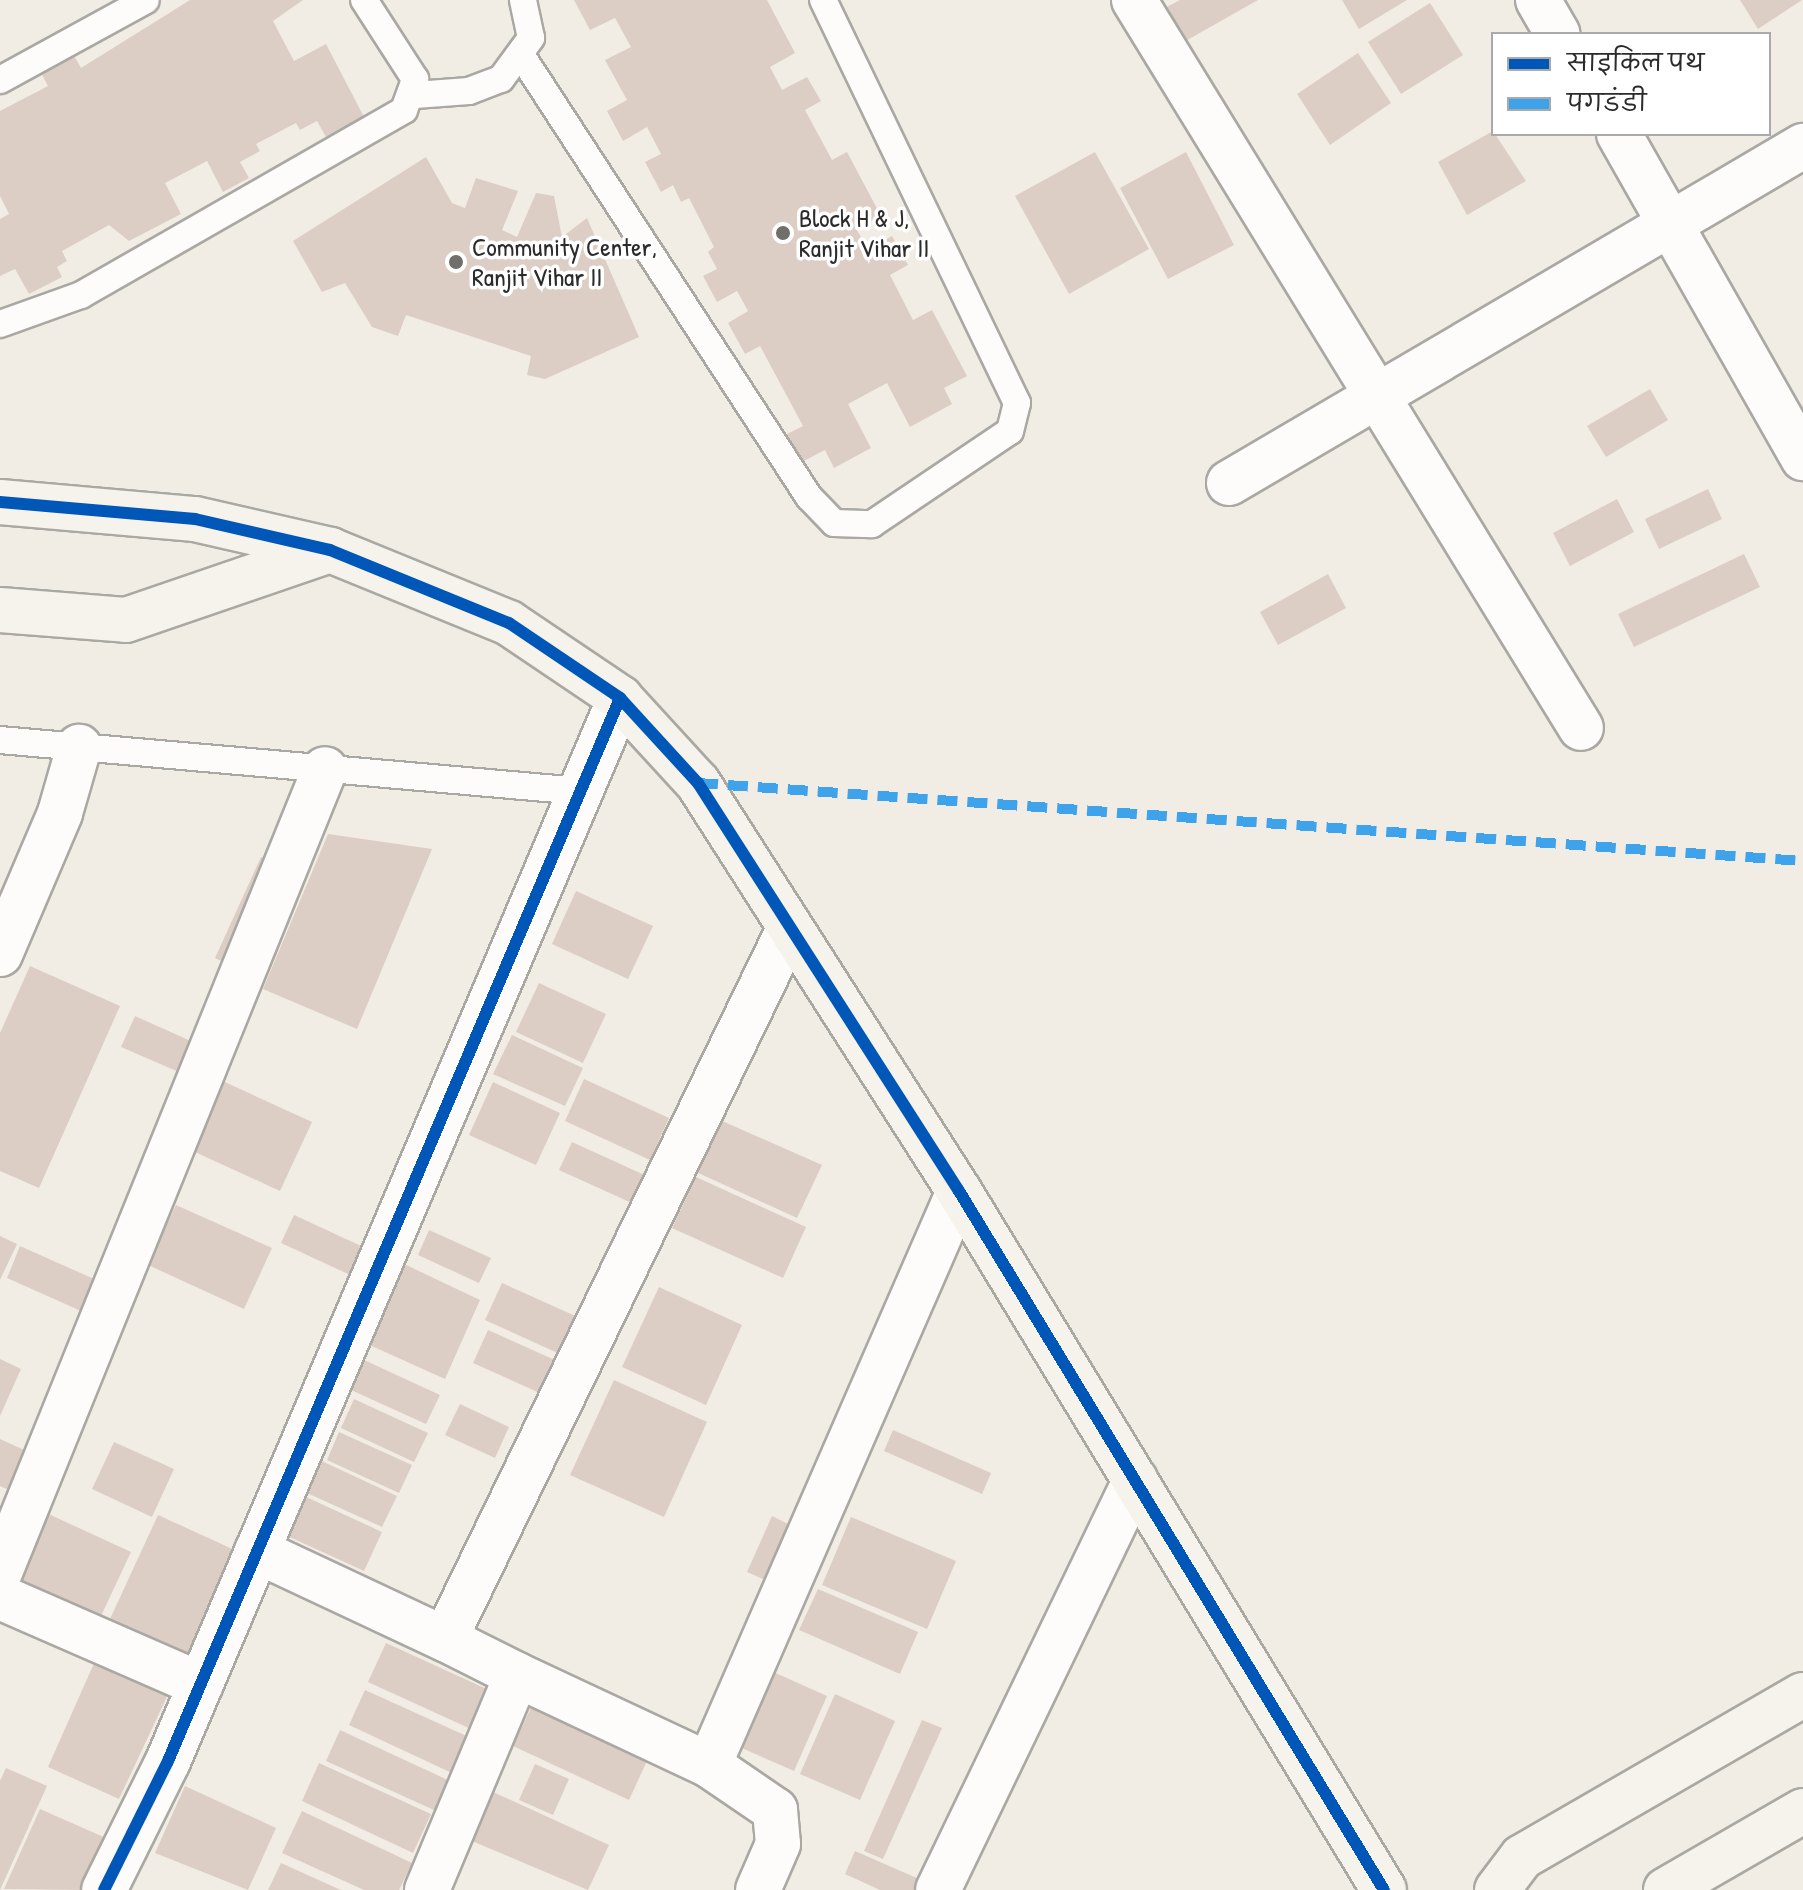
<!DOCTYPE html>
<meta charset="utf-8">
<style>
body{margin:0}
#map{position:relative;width:1803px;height:1890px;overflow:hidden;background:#f2ede4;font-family:"Patrick Hand","Playpen Sans Deva",sans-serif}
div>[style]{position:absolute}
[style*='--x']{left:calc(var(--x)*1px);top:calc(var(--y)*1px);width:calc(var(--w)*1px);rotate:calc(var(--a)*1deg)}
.building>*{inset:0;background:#dccec5}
.roads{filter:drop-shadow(2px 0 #aaa8a3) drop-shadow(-2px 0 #aaa8a3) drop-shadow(0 2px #aaa8a3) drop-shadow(0 -2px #aaa8a3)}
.lane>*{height:26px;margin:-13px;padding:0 13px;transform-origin:13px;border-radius:13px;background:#fdfcfb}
.street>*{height:44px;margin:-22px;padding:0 22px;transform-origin:22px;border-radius:22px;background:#fdfcfb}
.secondary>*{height:44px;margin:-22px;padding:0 22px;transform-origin:22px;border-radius:22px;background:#f6f3ed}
.quiet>*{height:10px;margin-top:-5px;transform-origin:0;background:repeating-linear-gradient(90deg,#3ea3eb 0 20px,transparent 0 30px)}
.cycleway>*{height:12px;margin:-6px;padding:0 6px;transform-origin:6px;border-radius:6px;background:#0057b8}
.dots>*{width:22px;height:22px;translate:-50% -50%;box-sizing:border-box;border:4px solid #fff;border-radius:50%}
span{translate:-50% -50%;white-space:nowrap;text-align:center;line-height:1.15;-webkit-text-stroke:7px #fff;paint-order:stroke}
.poi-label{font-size:26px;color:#2b2b2b}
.left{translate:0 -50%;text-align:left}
.legend{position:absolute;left:1491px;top:32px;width:280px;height:104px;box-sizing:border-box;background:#fff;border:2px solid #aaa;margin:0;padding:10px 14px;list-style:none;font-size:24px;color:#2b2b2b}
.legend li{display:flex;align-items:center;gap:16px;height:40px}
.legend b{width:40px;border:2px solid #aaa}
</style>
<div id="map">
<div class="building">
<div style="clip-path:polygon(190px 0,303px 0,273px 21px,294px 61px,326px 44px,364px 117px,326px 137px,317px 121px,300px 130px,296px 123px,256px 144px,260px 151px,240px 162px,249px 178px,223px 192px,207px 161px,165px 183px,181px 214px,129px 241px,109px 225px,62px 251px,67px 261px,57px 267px,62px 277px,29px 294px,15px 269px,0 276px,0 219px,9px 214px,0 196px,0 111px,48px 86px,38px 67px,71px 50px,81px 68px)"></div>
<div style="clip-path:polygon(574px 0,767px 0,795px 53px,770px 67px,782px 90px,807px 77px,821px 101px,805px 110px,832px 160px,847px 152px,881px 216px,857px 230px,868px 250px,892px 236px,908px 265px,890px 275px,913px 320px,932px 310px,967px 376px,944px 388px,952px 404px,910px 427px,887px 383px,848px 404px,871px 448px,834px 468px,825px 450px,802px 462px,787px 434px,803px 426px,760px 346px,745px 354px,728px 323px,748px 311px,737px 291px,717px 302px,703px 276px,717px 269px,708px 252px,714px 247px,689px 198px,681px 202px,673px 185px,661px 192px,645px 162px,661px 154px,647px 127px,623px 141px,607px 111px,627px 100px,605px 60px,631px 47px,615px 18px,590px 30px)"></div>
<div style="clip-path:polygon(1180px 0,1258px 0,1182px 43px,1163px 9px)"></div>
<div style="clip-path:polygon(1342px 0,1407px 0,1359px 29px)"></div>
<div style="clip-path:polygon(1740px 0,1802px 0,1758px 29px)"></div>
<div style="clip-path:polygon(1430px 3px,1463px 55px,1401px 94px,1368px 42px)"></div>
<div style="clip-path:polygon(1358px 53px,1391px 103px,1330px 145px,1297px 94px)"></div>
<div style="clip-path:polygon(1493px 131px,1526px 181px,1467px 215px,1438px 162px)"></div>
<div style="clip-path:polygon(1095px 152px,1149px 249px,1069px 294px,1015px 196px)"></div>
<div style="clip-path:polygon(1186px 152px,1234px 245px,1168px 279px,1120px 188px)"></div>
<div style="clip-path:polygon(426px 157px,452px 203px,465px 208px,476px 178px,518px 191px,502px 230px,517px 237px,536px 193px,554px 196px,562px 237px,587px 218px,639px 337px,545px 379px,527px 375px,531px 356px,406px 315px,398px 336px,372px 327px,345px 283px,322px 292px,293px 241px)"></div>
<div style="clip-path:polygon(1650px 389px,1668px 420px,1606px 457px,1587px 426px)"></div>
<div style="clip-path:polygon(1708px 489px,1722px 519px,1659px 549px,1645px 519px)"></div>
<div style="clip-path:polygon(1617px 499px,1634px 532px,1570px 566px,1553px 533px)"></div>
<div style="clip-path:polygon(1744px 554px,1760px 587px,1634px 647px,1618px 614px)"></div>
<div style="clip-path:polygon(1328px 574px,1346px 608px,1278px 645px,1260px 612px)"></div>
<div style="clip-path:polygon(328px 834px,432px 849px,357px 1029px,263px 989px)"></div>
<div style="clip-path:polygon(261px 857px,281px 866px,236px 968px,215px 958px)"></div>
<div style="clip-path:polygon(576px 891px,653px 926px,628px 979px,552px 944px)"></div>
<div style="clip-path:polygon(30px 966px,120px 1006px,39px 1188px,0 1171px,0 1033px)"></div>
<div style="clip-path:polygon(539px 983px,606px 1014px,583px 1063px,516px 1032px)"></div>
<div style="clip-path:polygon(135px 1016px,202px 1046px,188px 1076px,121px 1047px)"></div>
<div style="clip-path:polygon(512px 1035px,583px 1068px,565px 1106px,493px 1074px)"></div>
<div style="clip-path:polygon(216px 1078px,312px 1122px,280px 1191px,184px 1147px)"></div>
<div style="clip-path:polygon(584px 1079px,669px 1118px,650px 1160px,565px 1121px)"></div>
<div style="clip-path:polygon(493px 1082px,560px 1113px,536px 1165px,469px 1135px)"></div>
<div style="clip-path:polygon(720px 1120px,822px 1165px,797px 1218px,696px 1172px)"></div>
<div style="clip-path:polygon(572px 1142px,649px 1177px,636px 1205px,559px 1170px)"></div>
<div style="clip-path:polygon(696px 1177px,806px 1227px,783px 1278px,672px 1228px)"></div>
<div style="clip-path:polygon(176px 1205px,272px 1248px,244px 1309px,148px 1265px)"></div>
<div style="clip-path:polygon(294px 1215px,372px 1251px,359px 1279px,281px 1243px)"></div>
<div style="clip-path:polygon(429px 1230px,491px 1258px,479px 1283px,418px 1255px)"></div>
<div style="clip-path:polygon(0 1236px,17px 1244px,0 1280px)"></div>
<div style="clip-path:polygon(20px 1246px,103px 1283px,90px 1315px,7px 1278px)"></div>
<div style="clip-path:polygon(402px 1263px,480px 1300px,445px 1379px,365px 1343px)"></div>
<div style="clip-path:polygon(502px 1283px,591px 1323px,573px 1360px,485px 1320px)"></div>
<div style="clip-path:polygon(659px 1287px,742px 1325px,706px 1405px,622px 1367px)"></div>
<div style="clip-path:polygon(488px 1330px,566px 1365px,551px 1398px,473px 1363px)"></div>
<div style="clip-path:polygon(0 1359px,21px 1369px,0 1416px)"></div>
<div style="clip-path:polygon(364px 1360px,440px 1395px,426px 1424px,351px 1390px)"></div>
<div style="clip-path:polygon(614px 1380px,707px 1422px,664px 1517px,570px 1475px)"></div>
<div style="clip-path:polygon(354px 1399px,428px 1433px,414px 1462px,341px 1428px)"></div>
<div style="clip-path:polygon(460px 1404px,509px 1427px,495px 1458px,445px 1435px)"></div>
<div style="clip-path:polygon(893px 1430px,991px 1473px,982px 1494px,884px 1451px)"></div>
<div style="clip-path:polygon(339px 1432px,412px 1465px,399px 1493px,327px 1460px)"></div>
<div style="clip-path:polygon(0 1439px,35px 1455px,18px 1494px,0 1486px)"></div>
<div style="clip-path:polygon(114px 1442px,174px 1469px,152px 1517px,92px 1489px)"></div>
<div style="clip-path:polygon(313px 1457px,397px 1496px,382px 1527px,298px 1489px)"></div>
<div style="clip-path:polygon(302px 1495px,382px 1532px,364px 1571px,283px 1534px)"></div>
<div style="clip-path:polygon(42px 1511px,131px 1552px,100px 1618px,11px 1577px)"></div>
<div style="clip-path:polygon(158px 1515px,250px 1557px,202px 1661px,110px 1619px)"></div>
<div style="clip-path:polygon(772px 1516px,790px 1525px,765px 1580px,747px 1572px)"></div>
<div style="clip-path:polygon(851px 1517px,956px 1561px,927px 1629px,822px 1585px)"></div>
<div style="clip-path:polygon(818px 1589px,918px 1632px,900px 1674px,799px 1630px)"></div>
<div style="clip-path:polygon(386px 1643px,491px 1691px,473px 1730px,368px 1682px)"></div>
<div style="clip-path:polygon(99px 1652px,172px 1686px,119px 1799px,48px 1767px)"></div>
<div style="clip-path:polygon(771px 1671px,827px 1696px,794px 1771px,737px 1746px)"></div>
<div style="clip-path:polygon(365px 1690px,471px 1738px,454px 1774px,349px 1725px)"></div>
<div style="clip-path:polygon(835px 1694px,895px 1721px,860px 1800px,800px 1774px)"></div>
<div style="clip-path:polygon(536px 1697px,652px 1750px,629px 1800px,513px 1746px)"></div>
<div style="clip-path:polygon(922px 1720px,942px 1728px,883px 1859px,864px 1851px)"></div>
<div style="clip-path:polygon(340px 1730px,450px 1781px,436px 1811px,326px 1761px)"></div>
<div style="clip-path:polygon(319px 1763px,431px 1814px,413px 1853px,302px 1801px)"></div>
<div style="clip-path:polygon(535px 1764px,569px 1779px,553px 1815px,519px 1800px)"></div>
<div style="clip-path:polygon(6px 1768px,47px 1786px,0 1890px,0 1781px)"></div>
<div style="clip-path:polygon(185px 1786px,276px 1828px,248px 1890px,155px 1853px)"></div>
<div style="clip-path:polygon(489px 1790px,609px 1845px,588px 1890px,467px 1839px)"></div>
<div style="clip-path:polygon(40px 1809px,106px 1838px,83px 1890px,4px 1889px)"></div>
<div style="clip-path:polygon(302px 1811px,412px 1863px,399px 1890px,364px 1890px,282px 1853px)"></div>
<div style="clip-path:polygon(855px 1851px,935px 1886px,933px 1890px,880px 1890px,845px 1874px)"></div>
<div style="clip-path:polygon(281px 1863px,341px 1890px,268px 1890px)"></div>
</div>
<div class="roads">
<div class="lane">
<div style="--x:523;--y:58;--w:524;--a:56.92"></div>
<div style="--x:809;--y:497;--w:36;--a:46"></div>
<div style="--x:834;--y:523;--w:38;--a:2"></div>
<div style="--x:872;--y:524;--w:166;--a:-34"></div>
<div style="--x:1010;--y:431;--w:29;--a:-76"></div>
<div style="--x:1017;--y:403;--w:447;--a:-115.7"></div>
<div style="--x:0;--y:80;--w:166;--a:-28.7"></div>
<div style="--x:415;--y:95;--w:54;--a:-4.2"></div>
<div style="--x:469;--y:91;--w:34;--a:-21"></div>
<div style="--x:501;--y:79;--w:51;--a:-53.8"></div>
<div style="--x:531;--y:38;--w:39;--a:-102"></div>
<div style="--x:0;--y:324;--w:86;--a:-19.7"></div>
<div style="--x:81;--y:295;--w:372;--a:-29.8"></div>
<div style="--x:404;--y:110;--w:33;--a:-70"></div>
<div style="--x:415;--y:79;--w:94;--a:-122.8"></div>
<div style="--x:0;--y:740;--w:582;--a:5.03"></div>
</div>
<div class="street">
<div style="--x:1134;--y:0;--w:854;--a:58.45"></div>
<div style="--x:1538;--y:0;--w:39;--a:60"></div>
<div style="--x:1619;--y:134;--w:373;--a:60.4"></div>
<div style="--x:1229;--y:483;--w:666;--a:-30.42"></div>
<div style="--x:0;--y:954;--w:153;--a:-66.9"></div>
<div style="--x:60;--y:813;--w:69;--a:-73.9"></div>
<div style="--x:257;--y:1551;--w:208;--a:25.1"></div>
<div style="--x:0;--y:1572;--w:866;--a:-67.97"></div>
<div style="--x:0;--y:1597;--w:219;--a:23.6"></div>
<div style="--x:517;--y:1675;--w:212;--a:25.1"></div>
<div style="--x:709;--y:1765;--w:626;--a:-66.46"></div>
<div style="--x:709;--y:1765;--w:80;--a:34.3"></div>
<div style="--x:775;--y:1810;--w:34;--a:85"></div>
<div style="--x:778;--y:1844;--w:50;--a:113.5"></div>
<div style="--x:104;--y:1890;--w:144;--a:-63.6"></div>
<div style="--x:168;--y:1761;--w:1155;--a:-66.96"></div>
<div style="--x:427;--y:1890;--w:233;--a:-67.3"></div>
<div style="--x:517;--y:1675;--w:80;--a:-153.4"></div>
<div style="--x:445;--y:1639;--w:787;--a:-64.15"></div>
<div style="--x:938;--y:1890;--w:455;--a:-64.3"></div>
</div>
<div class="secondary">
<div style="--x:0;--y:502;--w:196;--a:5"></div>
<div style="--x:195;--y:519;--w:139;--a:12.9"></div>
<div style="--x:330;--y:550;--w:193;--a:22.2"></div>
<div style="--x:509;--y:623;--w:134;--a:34"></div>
<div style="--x:620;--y:698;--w:115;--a:47.5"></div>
<div style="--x:698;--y:783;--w:484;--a:57.4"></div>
<div style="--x:959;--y:1191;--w:818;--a:58.7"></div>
<div style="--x:0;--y:610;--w:126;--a:4.5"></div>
<div style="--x:126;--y:620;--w:216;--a:-18.9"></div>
<div style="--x:1497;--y:1890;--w:41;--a:-52.9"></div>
<div style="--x:1522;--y:1857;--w:324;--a:-30"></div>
<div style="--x:1666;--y:1890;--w:158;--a:-30"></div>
</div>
</div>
<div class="quiet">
<div style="--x:698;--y:783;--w:1108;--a:4.04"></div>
</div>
<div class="cycleway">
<div style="--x:0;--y:502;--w:196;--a:5"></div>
<div style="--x:195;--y:519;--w:139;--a:12.9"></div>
<div style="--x:330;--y:550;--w:193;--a:22.2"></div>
<div style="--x:509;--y:623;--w:134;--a:34"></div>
<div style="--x:620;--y:698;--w:115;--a:47.5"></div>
<div style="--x:698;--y:783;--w:484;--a:57.4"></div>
<div style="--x:959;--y:1191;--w:818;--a:58.7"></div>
<div style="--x:104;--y:1890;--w:144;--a:-63.6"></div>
<div style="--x:168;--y:1761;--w:1155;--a:-66.96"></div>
</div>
<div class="dots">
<div style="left:783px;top:233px;background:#716f6c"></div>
<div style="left:456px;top:262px;background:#716f6c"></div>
</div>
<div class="poi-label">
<span class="left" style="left:799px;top:233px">Block H &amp; J,<br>Ranjit Vihar II</span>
<span class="left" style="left:472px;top:262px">Community Center,<br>Ranjit Vihar II</span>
</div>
<ul class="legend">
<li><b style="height:10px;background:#0057b8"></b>साइकिल पथ</li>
<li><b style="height:10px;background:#3ea3eb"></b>पगडंडी</li>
</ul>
</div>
